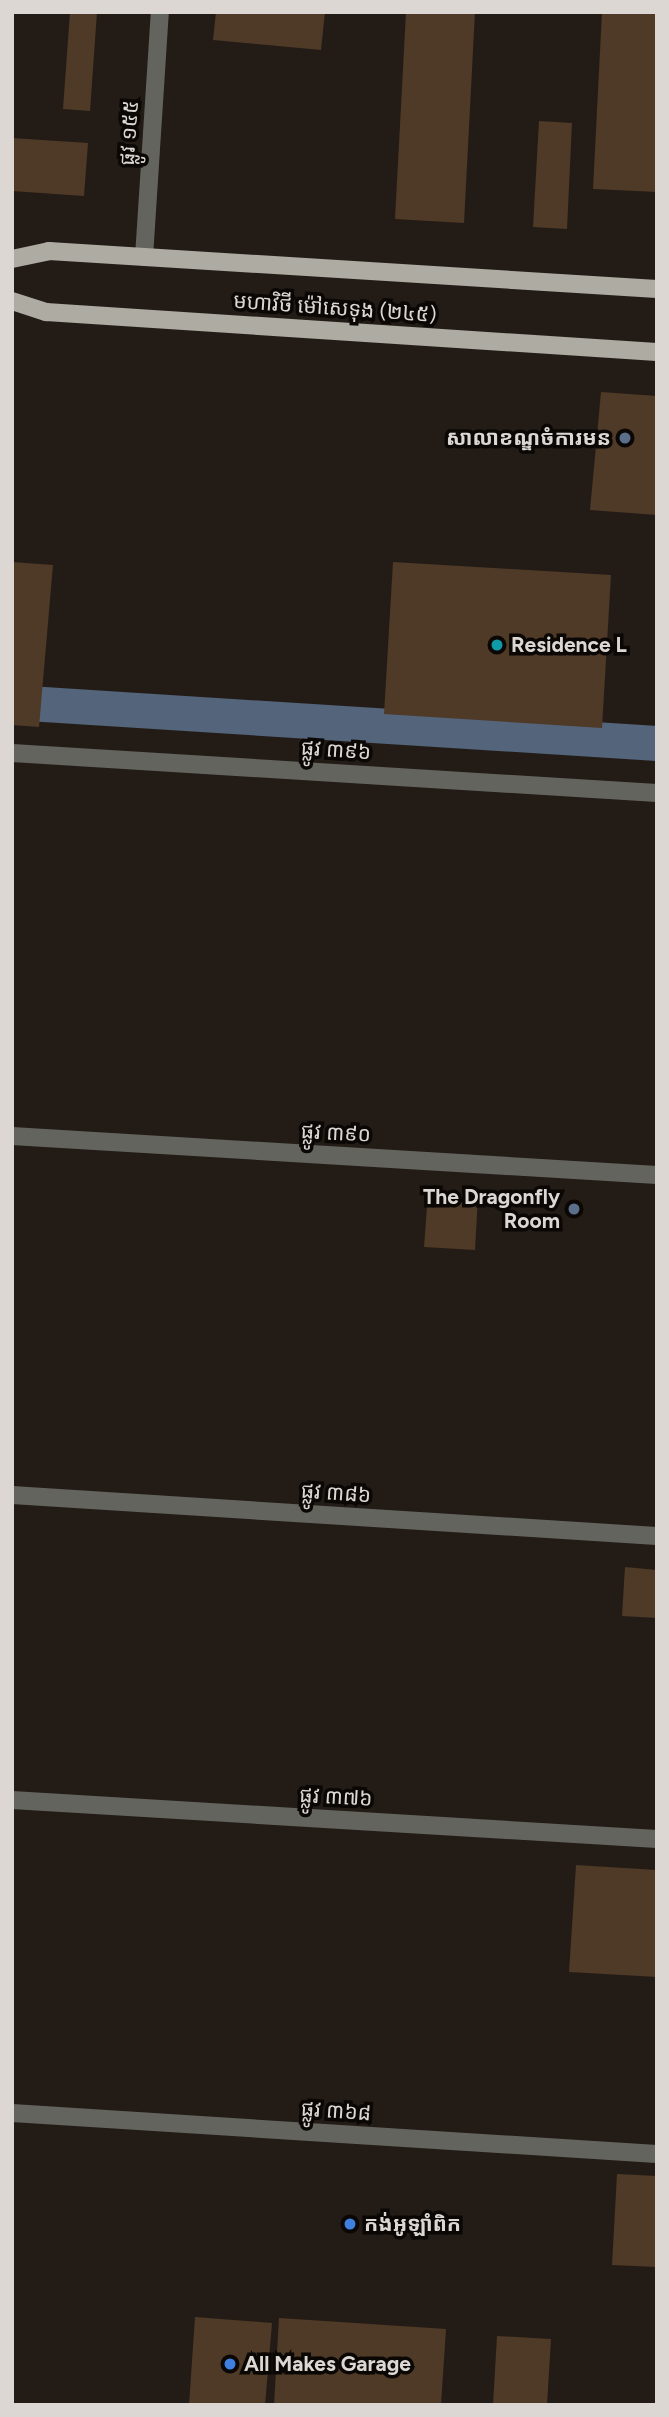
<!DOCTYPE html>
<meta charset="utf-8">
<style>
body{margin:0}
#map{position:relative;width:669px;height:2417px;overflow:hidden;background:#231c16;font-family:Figtree,"Noto Sans Khmer",sans-serif}
div>[style]{position:absolute}
[style*='--x']{left:calc(var(--x)*1px);top:calc(var(--y)*1px);width:calc(var(--w)*1px);rotate:calc(var(--a)*1deg)}
.canal>*{height:35px;margin:-17.5px;padding:0 17.5px;transform-origin:17.5px;border-radius:17.5px;background:#53647b}
.building>*{inset:0;background:#4f3927}
.minor>*{height:18px;margin:-9px;padding:0 9px;transform-origin:9px;border-radius:9px;background:#64645f}
.major>*{height:18px;margin:-9px;padding:0 9px;transform-origin:9px;border-radius:9px;background:#adaba2}
.dots>*{width:19px;height:19px;translate:-50% -50%;box-sizing:border-box;border:4px solid #0a0705;border-radius:50%}
span{translate:-50% -50%;white-space:nowrap;text-align:center;line-height:1.15;-webkit-text-stroke:7px #0a0705;paint-order:stroke}
.street-label{font-size:21px;color:#dcd7d3}
.poi-label{font-size:21px;color:#dcd7d3;font-weight:700}
.right{translate:-100% -50%;text-align:right}
.left{translate:0 -50%;text-align:left}
.frame{position:absolute;inset:0;border:14px solid #dcd7d3;pointer-events:none}
</style>
<div id="map">
<div class="canal">
<div style="--x:12;--y:702;--w:646;--a:3.64"></div>
</div>
<div class="building">
<div style="clip-path:polygon(70px 12px,97px 12px,90px 111px,63px 109px)"></div>
<div style="clip-path:polygon(216px 12px,325px 12px,321px 50px,213px 40px)"></div>
<div style="clip-path:polygon(406px 12px,475px 12px,464px 223px,395px 219px)"></div>
<div style="clip-path:polygon(602px 12px,657px 12px,657px 192px,593px 189px)"></div>
<div style="clip-path:polygon(539px 121px,572px 123px,567px 229px,533px 227px)"></div>
<div style="clip-path:polygon(12px 138px,88px 143px,84px 196px,12px 191px)"></div>
<div style="clip-path:polygon(601px 392px,657px 396px,657px 515px,590px 510px)"></div>
<div style="clip-path:polygon(12px 562px,53px 565px,39px 727px,12px 725px)"></div>
<div style="clip-path:polygon(393px 562px,611px 575px,602px 728px,384px 714px)"></div>
<div style="clip-path:polygon(428px 1193px,478px 1197px,475px 1250px,424px 1247px)"></div>
<div style="clip-path:polygon(625px 1567px,657px 1570px,657px 1618px,622px 1616px)"></div>
<div style="clip-path:polygon(576px 1865px,657px 1870px,657px 1977px,569px 1972px)"></div>
<div style="clip-path:polygon(617px 2174px,657px 2176px,657px 2267px,612px 2265px)"></div>
<div style="clip-path:polygon(195px 2317px,272px 2323px,265px 2405px,189px 2405px)"></div>
<div style="clip-path:polygon(279px 2318px,446px 2329px,441px 2405px,274px 2405px)"></div>
<div style="clip-path:polygon(497px 2336px,551px 2339px,547px 2405px,493px 2405px)"></div>
</div>
<div class="minor">
<div style="--x:144;--y:257;--w:246;--a:-86.3"></div>
<div style="--x:12;--y:753;--w:646;--a:3.55"></div>
<div style="--x:12;--y:1136;--w:646;--a:3.46"></div>
<div style="--x:12;--y:1495;--w:646;--a:3.64"></div>
<div style="--x:12;--y:1800;--w:646;--a:3.46"></div>
<div style="--x:12;--y:2113;--w:646;--a:3.64"></div>
</div>
<div class="major">
<div style="--x:12;--y:259;--w:38;--a:-12"></div>
<div style="--x:49;--y:251;--w:609;--a:3.58"></div>
<div style="--x:12;--y:301;--w:36;--a:18"></div>
<div style="--x:46;--y:312;--w:612;--a:3.75"></div>
</div>
<div class="dots">
<div style="left:625px;top:438px;background:#5c6f8a"></div>
<div style="left:497px;top:645px;background:#0f9aa8"></div>
<div style="left:574px;top:1209px;background:#5c6f8a"></div>
<div style="left:350px;top:2224px;background:#3f7fe0"></div>
<div style="left:230px;top:2364px;background:#3f7fe0"></div>
</div>
<div class="street-label">
<span style="left:129px;top:133px;rotate:-86deg">ផ្លូវ ១៥៥</span>
<span style="left:335px;top:308px;rotate:4deg">មហាវិថី ម៉ៅសេទុង (២៤៥)</span>
<span style="left:336px;top:750px;rotate:4deg">ផ្លូវ ៣៩៦</span>
<span style="left:336px;top:1133px;rotate:3deg">ផ្លូវ ៣៩០</span>
<span style="left:336px;top:1493px;rotate:4deg">ផ្លូវ ៣៨៦</span>
<span style="left:336px;top:1797px;rotate:3deg">ផ្លូវ ៣៧៦</span>
<span style="left:336px;top:2111px;rotate:4deg">ផ្លូវ ៣៦៨</span>
</div>
<div class="poi-label">
<span class="right" style="left:611px;top:438px">សាលាខណ្ឌចំការមន</span>
<span class="left" style="left:511px;top:645px">Residence L</span>
<span class="right" style="left:560px;top:1209px">The Dragonfly<br>Room</span>
<span class="left" style="left:364px;top:2224px">កង់អូឡាំពិក</span>
<span class="left" style="left:244px;top:2364px">All Makes Garage</span>
</div>
<div class="frame"></div>
</div>
